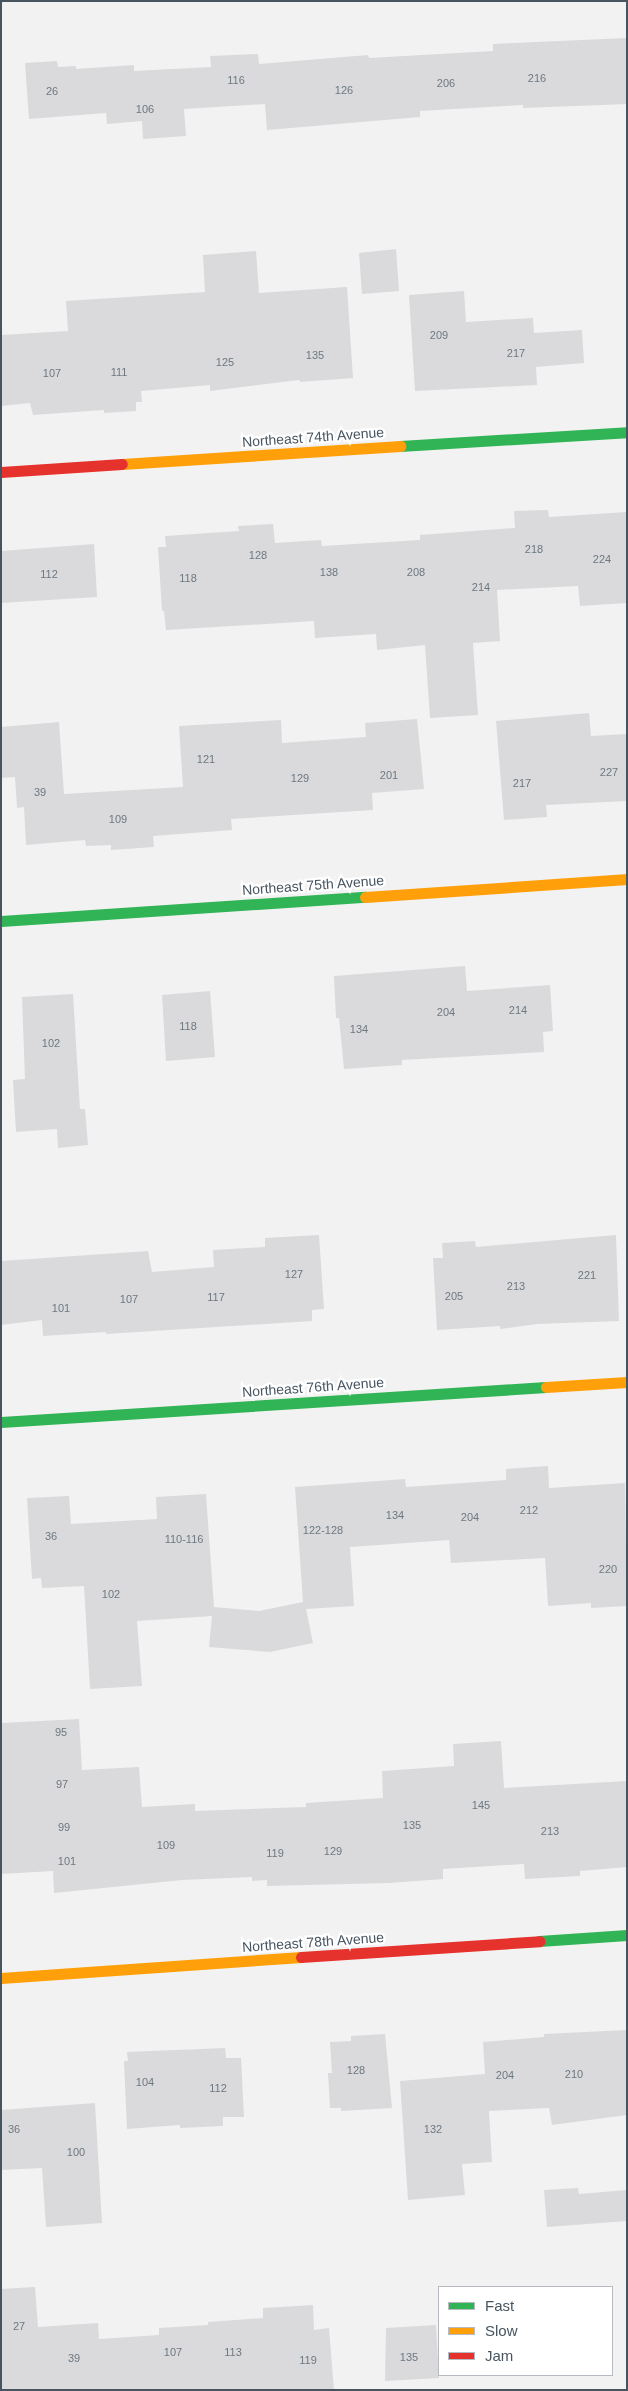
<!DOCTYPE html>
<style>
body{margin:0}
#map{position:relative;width:628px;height:2391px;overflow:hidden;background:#f3f2f2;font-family:Helvetica,sans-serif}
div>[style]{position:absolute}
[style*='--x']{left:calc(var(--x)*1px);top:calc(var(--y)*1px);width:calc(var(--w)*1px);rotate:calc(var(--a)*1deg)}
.building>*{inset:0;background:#dadadc}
.fast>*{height:11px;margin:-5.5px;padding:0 5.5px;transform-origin:5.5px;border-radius:5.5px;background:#30b455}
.slow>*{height:11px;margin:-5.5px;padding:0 5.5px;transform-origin:5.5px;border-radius:5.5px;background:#ff9f0a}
.jam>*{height:11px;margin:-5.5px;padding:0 5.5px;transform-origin:5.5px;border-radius:5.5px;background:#e5322d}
span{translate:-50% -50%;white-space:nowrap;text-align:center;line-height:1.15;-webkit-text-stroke:4.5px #fff;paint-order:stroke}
.number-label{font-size:11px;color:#6d7881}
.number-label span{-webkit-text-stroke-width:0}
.street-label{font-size:14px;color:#475561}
.frame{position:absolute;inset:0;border:2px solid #475561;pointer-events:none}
.legend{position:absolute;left:438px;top:2286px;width:175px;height:90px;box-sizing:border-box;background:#fff;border:1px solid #b5bbc0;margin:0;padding:6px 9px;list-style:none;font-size:15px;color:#475561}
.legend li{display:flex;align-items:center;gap:10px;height:25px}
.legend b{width:25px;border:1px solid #b5bbc0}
</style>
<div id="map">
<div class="building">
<div style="clip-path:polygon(627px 38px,627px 104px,523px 108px,523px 105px,420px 111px,420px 117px,267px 130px,265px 104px,184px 109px,186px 136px,143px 139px,142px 121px,107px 124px,106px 113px,29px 119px,25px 63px,57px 61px,58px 67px,76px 66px,76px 69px,134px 65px,134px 71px,211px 67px,210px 56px,258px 54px,259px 64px,368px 55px,369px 58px,493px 51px,493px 44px)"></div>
<div style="clip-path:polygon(396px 249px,399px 291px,362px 294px,359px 253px)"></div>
<div style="clip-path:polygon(256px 251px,259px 293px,347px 287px,353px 378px,300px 382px,299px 380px,210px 391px,210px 385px,141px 391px,142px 402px,136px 402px,136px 411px,104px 413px,104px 410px,33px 415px,30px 403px,1px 406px,1px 335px,68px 331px,66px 301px,205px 292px,203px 255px)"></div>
<div style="clip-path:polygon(464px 291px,466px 322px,533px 318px,534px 333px,582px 330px,584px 363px,536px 367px,537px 385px,415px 391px,409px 295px)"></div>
<div style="clip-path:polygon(548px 510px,549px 517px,627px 512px,627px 603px,580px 606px,578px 586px,497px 590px,500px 641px,473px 643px,478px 715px,430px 718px,425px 645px,377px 650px,376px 634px,315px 638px,314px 621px,166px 630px,164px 611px,162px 611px,158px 547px,166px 547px,165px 536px,239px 531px,238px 526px,273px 524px,275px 543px,321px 540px,322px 546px,420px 540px,420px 535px,515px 528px,514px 511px)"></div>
<div style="clip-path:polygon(94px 544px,97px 597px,1px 603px,1px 551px)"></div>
<div style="clip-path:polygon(589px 713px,591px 736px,627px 734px,627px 801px,546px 805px,547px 817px,504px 820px,496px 721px)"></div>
<div style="clip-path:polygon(417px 719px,424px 789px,372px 793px,373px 810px,231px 819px,232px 830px,153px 836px,154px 847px,111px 850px,111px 845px,86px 846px,85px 840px,26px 845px,24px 807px,17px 808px,15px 777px,1px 778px,1px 727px,59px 722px,64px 794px,183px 787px,179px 726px,281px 720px,282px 743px,366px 737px,365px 723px)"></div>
<div style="clip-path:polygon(465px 966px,467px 991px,550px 985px,553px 1031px,543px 1032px,544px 1052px,402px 1060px,402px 1065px,344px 1069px,339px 1018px,336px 1018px,334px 976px)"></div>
<div style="clip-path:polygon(210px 991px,215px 1057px,166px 1061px,162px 995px)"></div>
<div style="clip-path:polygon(73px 994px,80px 1109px,85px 1109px,88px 1145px,58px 1148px,57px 1129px,16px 1132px,13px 1080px,25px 1079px,22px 997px)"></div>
<div style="clip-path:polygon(319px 1235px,324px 1309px,312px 1310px,312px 1321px,106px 1334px,106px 1332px,43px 1336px,42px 1320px,1px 1325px,1px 1261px,148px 1251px,152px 1272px,214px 1267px,213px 1250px,265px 1247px,265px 1238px)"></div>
<div style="clip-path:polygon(616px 1235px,619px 1321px,537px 1324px,500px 1329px,500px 1326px,437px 1330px,433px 1258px,443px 1258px,442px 1243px,475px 1241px,476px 1247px)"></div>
<div style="clip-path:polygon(548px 1466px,549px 1488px,625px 1483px,627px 1606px,591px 1608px,591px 1603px,548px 1606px,545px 1558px,451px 1563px,449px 1540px,350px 1547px,354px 1606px,306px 1609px,313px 1643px,270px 1652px,209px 1647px,212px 1616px,137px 1621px,142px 1686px,90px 1689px,84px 1586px,42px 1588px,41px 1578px,32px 1579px,27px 1498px,69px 1496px,71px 1524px,157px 1519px,156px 1497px,206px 1494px,214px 1607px,259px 1611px,303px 1602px,295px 1487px,405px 1479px,406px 1487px,506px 1480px,506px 1469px)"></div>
<div style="clip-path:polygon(79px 1719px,82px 1770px,139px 1767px,142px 1807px,195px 1804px,195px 1811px,306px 1807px,306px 1803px,383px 1798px,382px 1771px,454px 1766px,453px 1744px,501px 1741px,504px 1788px,627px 1781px,627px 1867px,580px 1871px,580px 1876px,525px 1879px,524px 1864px,443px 1869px,443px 1879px,389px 1883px,267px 1886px,267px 1880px,252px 1881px,252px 1877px,182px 1880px,54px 1893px,53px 1871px,1px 1874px,1px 1723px)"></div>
<div style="clip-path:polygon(627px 2030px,627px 2115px,552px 2125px,549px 2108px,489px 2111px,492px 2162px,462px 2164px,465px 2195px,408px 2200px,400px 2081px,485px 2074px,483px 2042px,544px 2037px,544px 2034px)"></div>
<div style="clip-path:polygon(385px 2034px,392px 2108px,341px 2111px,341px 2108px,330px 2108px,328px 2073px,332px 2073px,330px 2042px,351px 2041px,351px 2036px)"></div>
<div style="clip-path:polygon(225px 2048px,226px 2058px,241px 2058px,244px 2117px,223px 2117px,223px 2126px,180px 2128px,180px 2125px,127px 2129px,124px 2061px,128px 2061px,127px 2052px)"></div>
<div style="clip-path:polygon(95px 2103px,102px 2223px,46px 2227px,42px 2168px,1px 2170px,1px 2110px)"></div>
<div style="clip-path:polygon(578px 2188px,579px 2194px,627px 2190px,627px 2221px,547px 2227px,544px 2190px)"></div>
<div style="clip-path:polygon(35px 2287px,38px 2327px,98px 2323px,99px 2339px,159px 2335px,159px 2328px,208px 2325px,208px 2322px,263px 2318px,263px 2308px,313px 2305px,314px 2330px,329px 2328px,334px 2390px,1px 2390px,1px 2289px)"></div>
<div style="clip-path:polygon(436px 2325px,439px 2378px,385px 2381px,386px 2328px)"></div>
</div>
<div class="fast">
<div style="--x:400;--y:446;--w:227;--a:-3.5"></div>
<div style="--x:1;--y:921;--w:365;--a:-3.8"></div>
<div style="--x:1;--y:1422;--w:546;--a:-3.67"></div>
<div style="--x:539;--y:1941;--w:88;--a:-3.9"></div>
</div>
<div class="slow">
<div style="--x:122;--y:464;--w:279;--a:-3.7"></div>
<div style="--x:365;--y:897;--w:263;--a:-3.9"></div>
<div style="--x:546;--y:1387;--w:81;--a:-3.5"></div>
<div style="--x:1;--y:1978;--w:301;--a:-4"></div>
</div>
<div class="jam">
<div style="--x:1;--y:472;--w:121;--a:-3.8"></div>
<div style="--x:301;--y:1957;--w:239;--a:-3.8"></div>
</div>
<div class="number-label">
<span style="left:537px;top:78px">216</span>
<span style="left:236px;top:80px">116</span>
<span style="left:446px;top:83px">206</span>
<span style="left:344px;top:90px">126</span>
<span style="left:52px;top:91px">26</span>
<span style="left:145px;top:109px">106</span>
<span style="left:439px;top:335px">209</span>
<span style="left:516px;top:353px">217</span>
<span style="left:315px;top:355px">135</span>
<span style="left:225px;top:362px">125</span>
<span style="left:119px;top:372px">111</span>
<span style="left:52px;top:373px">107</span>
<span style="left:534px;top:549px">218</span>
<span style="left:258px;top:555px">128</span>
<span style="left:602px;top:559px">224</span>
<span style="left:329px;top:572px">138</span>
<span style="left:416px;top:572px">208</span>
<span style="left:49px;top:574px">112</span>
<span style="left:188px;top:578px">118</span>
<span style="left:481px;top:587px">214</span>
<span style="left:206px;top:759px">121</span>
<span style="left:609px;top:772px">227</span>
<span style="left:389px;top:775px">201</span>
<span style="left:300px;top:778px">129</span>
<span style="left:522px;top:783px">217</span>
<span style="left:40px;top:792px">39</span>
<span style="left:118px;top:819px">109</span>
<span style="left:518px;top:1010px">214</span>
<span style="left:446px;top:1012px">204</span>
<span style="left:188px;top:1026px">118</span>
<span style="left:359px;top:1029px">134</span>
<span style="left:51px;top:1043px">102</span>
<span style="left:294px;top:1274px">127</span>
<span style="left:587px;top:1275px">221</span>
<span style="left:516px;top:1286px">213</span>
<span style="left:454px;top:1296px">205</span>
<span style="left:216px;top:1297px">117</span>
<span style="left:129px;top:1299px">107</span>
<span style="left:61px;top:1308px">101</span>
<span style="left:529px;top:1510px">212</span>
<span style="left:395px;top:1515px">134</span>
<span style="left:470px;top:1517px">204</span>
<span style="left:323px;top:1530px">122-128</span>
<span style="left:51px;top:1536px">36</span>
<span style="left:184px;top:1539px">110-116</span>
<span style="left:608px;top:1569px">220</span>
<span style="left:111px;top:1594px">102</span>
<span style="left:61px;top:1732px">95</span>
<span style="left:62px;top:1784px">97</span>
<span style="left:481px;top:1805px">145</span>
<span style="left:412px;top:1825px">135</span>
<span style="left:64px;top:1827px">99</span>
<span style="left:550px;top:1831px">213</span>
<span style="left:166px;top:1845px">109</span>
<span style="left:333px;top:1851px">129</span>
<span style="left:275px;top:1853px">119</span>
<span style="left:67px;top:1861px">101</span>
<span style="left:356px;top:2070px">128</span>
<span style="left:574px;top:2074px">210</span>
<span style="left:505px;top:2075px">204</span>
<span style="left:145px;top:2082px">104</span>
<span style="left:218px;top:2088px">112</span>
<span style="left:14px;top:2129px">36</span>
<span style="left:433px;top:2129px">132</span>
<span style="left:76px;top:2152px">100</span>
<span style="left:19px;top:2326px">27</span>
<span style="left:173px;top:2352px">107</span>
<span style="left:233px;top:2352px">113</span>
<span style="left:409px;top:2357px">135</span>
<span style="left:74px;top:2358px">39</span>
<span style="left:308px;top:2360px">119</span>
</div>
<div class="street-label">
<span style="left:313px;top:437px;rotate:-4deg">Northeast 74th Avenue</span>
<span style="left:313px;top:885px;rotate:-4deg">Northeast 75th Avenue</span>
<span style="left:313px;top:1387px;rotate:-4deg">Northeast 76th Avenue</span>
<span style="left:313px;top:1942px;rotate:-4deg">Northeast 78th Avenue</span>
</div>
<div class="frame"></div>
<ul class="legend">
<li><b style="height:6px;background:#30b455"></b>Fast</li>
<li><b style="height:6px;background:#ff9f0a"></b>Slow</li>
<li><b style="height:6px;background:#e5322d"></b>Jam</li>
</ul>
</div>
